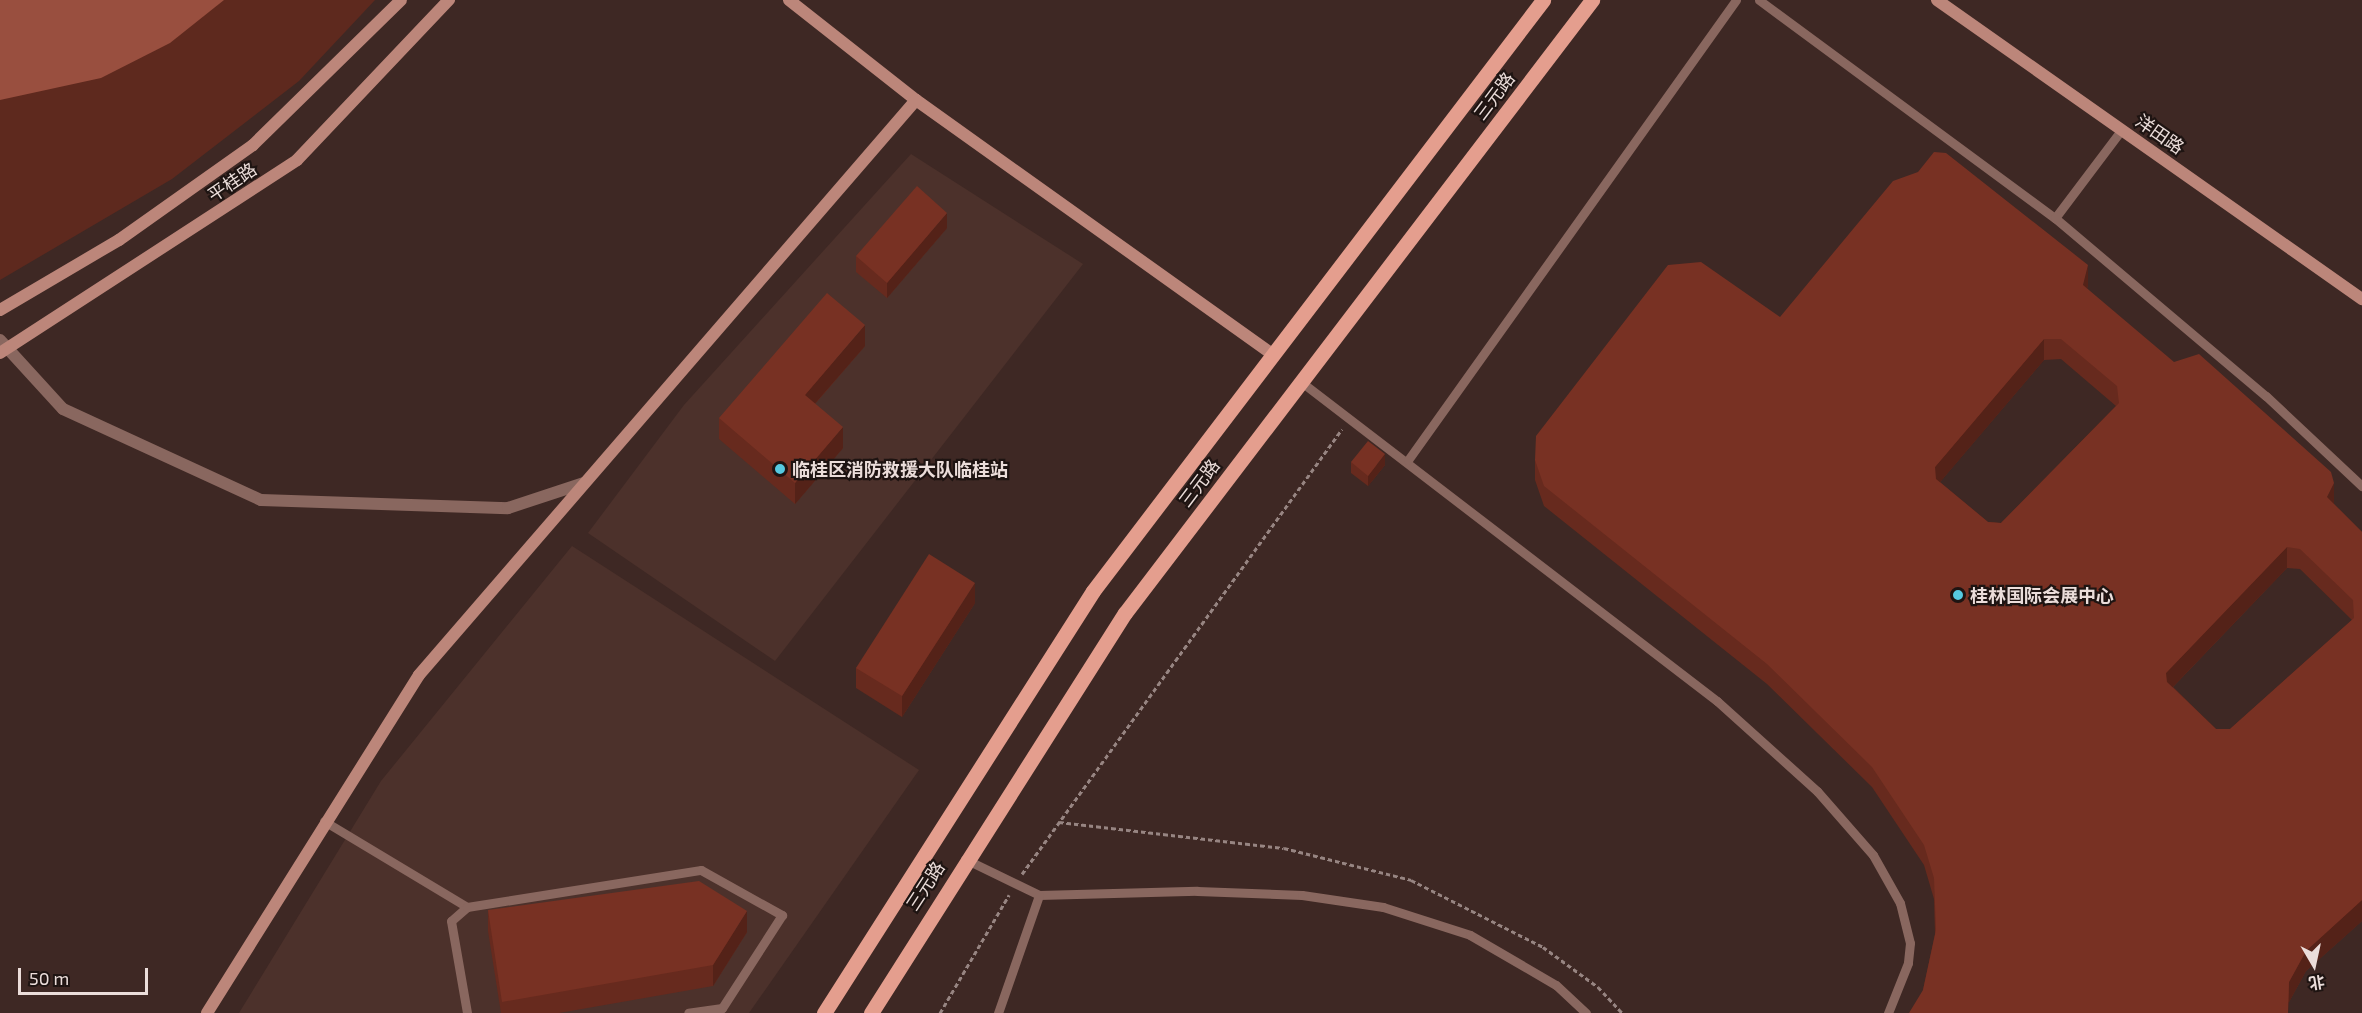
<!DOCTYPE html>
<meta charset="utf-8">
<style>
body{margin:0}
#map{position:relative;width:2362px;height:1013px;overflow:hidden;background:#3e2824;font-family:"Exo 2","Noto Sans SC",sans-serif}
div>[style]{position:absolute}
[style*='--x']{left:calc(var(--x)*1px);top:calc(var(--y)*1px);width:calc(var(--w)*1px);rotate:calc(var(--a)*1deg)}
.built>*{inset:0;background:#4c312b}
.green>*{inset:0;background:#5e291e}
.water>*{inset:0;background:#994f3f}
.path>*{height:3px;margin-top:-1.5px;transform-origin:0;background:repeating-linear-gradient(90deg,#978582 0 4.5px,transparent 0 7.5px)}
.lane>*{height:9px;margin:-4.5px;padding:0 4.5px;transform-origin:4.5px;border-radius:4.5px;background:#89675f}
.street>*{height:12px;margin:-6px;padding:0 6px;transform-origin:6px;border-radius:6px;background:#89675f}
.secondary>*{height:12px;margin:-6px;padding:0 6px;transform-origin:6px;border-radius:6px;background:#bc867a}
.primary>*{height:15px;margin:-7.5px;padding:0 7.5px;transform-origin:7.5px;border-radius:7.5px;background:#e49e8e}
.wall>*{inset:0;background:#672a1e}
.shaded-wall>*{inset:0;background:#542218}
.building>*{inset:0;background:#783123}
.dots>*{width:16px;height:16px;translate:-50% -50%;box-sizing:border-box;border:3px solid #1e1412;border-radius:50%}
span{translate:-50% -50%;white-space:nowrap;text-align:center;line-height:1.15;-webkit-text-stroke:4.5px #1e1412;paint-order:stroke}
.street-label{font-size:18px;color:#ebddda}
.poi-label{font-size:18px;color:#ebddda;font-weight:700}
.left{translate:0 -50%;text-align:left}
.north{position:absolute;left:2284px;top:935px;width:60px;height:60px;-webkit-text-stroke:4px #1e1412;paint-order:stroke;rotate:171deg;font-size:16px;font-weight:700;line-height:24px;text-align:center;color:#ebddda}
.north::after{content:'';display:block;margin:auto;width:21px;height:27px;background:#ebddda;clip-path:polygon(50% 0,100% 100%,50% 72%,0 100%)}
.scale{position:absolute;left:18px;top:968px;width:130px;height:27px;box-sizing:border-box;border:3px solid #ebddda;border-top:0;padding-left:8px;font-size:18px;line-height:21px;white-space:nowrap;color:#ebddda;-webkit-text-stroke:4px #1e1412;paint-order:stroke}
</style>
<div id="map">
<div class="built">
<div style="clip-path:polygon(911px 154px,1083px 264px,775px 661px,588px 533px,684px 405px)"></div>
<div style="clip-path:polygon(572px 546px,919px 770px,749px 1013px,239px 1013px,381px 781px)"></div>
</div>
<div class="green">
<div style="clip-path:polygon(0 0,375px 0,299px 81px,172px 179px,0 280px)"></div>
</div>
<div class="water">
<div style="clip-path:polygon(0 0,224px 0,170px 43px,101px 78px,0 100px)"></div>
</div>
<div class="path">
<div style="--x:1059;--y:822;--w:226;--a:6.6"></div>
<div style="--x:1284;--y:848;--w:131;--a:14.1"></div>
<div style="--x:1411;--y:880;--w:148;--a:26.9"></div>
<div style="--x:1543;--y:947;--w:68;--a:36"></div>
<div style="--x:1598;--y:987;--w:35;--a:47"></div>
<div style="--x:1022;--y:874;--w:548;--a:-54.28"></div>
<div style="--x:940;--y:1013;--w:137;--a:-59.7"></div>
</div>
<div class="lane">
<div style="--x:1759;--y:0;--w:368;--a:36.4"></div>
<div style="--x:2055;--y:218;--w:276;--a:40.2"></div>
<div style="--x:2266;--y:396;--w:132;--a:43.2"></div>
<div style="--x:2055;--y:218;--w:111;--a:-53"></div>
<div style="--x:1300;--y:381;--w:526;--a:37.5"></div>
<div style="--x:1717;--y:701;--w:135;--a:42"></div>
<div style="--x:1817;--y:791;--w:85;--a:48.8"></div>
<div style="--x:1873;--y:855;--w:55;--a:60.6"></div>
<div style="--x:1900;--y:903;--w:41;--a:76"></div>
<div style="--x:1910;--y:943;--w:20;--a:96"></div>
<div style="--x:1908;--y:963;--w:54;--a:111.8"></div>
<div style="--x:1408;--y:460;--w:565;--a:-54.51"></div>
<div style="--x:324;--y:821;--w:167;--a:31"></div>
<div style="--x:467;--y:907;--w:21;--a:139"></div>
<div style="--x:451;--y:921;--w:93;--a:80.1"></div>
<div style="--x:965;--y:859;--w:82;--a:25.9"></div>
<div style="--x:1039;--y:895;--w:158;--a:-1.5"></div>
<div style="--x:1197;--y:891;--w:105;--a:2.2"></div>
<div style="--x:1302;--y:895;--w:82;--a:8.4"></div>
<div style="--x:1383;--y:907;--w:91;--a:17.8"></div>
<div style="--x:1470;--y:935;--w:99;--a:30.2"></div>
<div style="--x:1556;--y:985;--w:41;--a:43"></div>
<div style="--x:467;--y:907;--w:237;--a:-9"></div>
<div style="--x:701;--y:870;--w:93;--a:29.1"></div>
<div style="--x:782;--y:915;--w:111;--a:122.8"></div>
<div style="--x:722;--y:1008;--w:34;--a:172"></div>
<div style="--x:998;--y:1013;--w:125;--a:-70.8"></div>
</div>
<div class="street">
<div style="--x:0;--y:340;--w:93;--a:47.6"></div>
<div style="--x:63;--y:409;--w:218;--a:24.7"></div>
<div style="--x:261;--y:500;--w:247;--a:1.9"></div>
<div style="--x:508;--y:508;--w:80;--a:-18.2"></div>
</div>
<div class="secondary">
<div style="--x:789;--y:0;--w:162;--a:38.2"></div>
<div style="--x:916;--y:100;--w:437;--a:35.5"></div>
<div style="--x:1937;--y:0;--w:520;--a:35.13"></div>
<div style="--x:0;--y:310;--w:138;--a:-30.5"></div>
<div style="--x:119;--y:240;--w:164;--a:-35.3"></div>
<div style="--x:253;--y:145;--w:207;--a:-44.4"></div>
<div style="--x:0;--y:353;--w:354;--a:-33"></div>
<div style="--x:297;--y:160;--w:221;--a:-46.5"></div>
<div style="--x:207;--y:1013;--w:399;--a:-57.9"></div>
<div style="--x:419;--y:675;--w:760;--a:-49.16"></div>
</div>
<div class="primary">
<div style="--x:824;--y:1013;--w:500;--a:-57.48"></div>
<div style="--x:1093;--y:591;--w:743;--a:-52.71"></div>
<div style="--x:871;--y:1013;--w:474;--a:-57.6"></div>
<div style="--x:1125;--y:613;--w:771;--a:-52.7"></div>
</div>
<div class="wall">
<div style="clip-path:polygon(947px 228px,887px 298px,856px 272px,856px 256px)"></div>
<div style="clip-path:polygon(evenodd,2088px 285px,2087px 289px,2334px 504px,2362px 532px,2362px 921px,2306px 971px,2289px 1002px,1923px 990px,1935px 934px,1934px 899px,1924px 865px,1872px 787px,1767px 684px,1544px 506px,1535px 480px,1535px 460px,1780px 317px,2088px 285px,2061px 359px,2116px 406px,2001px 523px,1988px 522px,1940px 482px,2044px 360px,2061px 359px,2088px 285px,2287px 568px,2300px 569px,2352px 620px,2230px 729px,2216px 729px,2173px 687px,2287px 568px)"></div>
<div style="clip-path:polygon(865px 346px,815px 404px,843px 448px,795px 504px,719px 439px,719px 418px)"></div>
<div style="clip-path:polygon(1351px 462px,1385px 465px,1368px 486px,1351px 473px)"></div>
<div style="clip-path:polygon(975px 603px,902px 717px,856px 688px,856px 668px)"></div>
<div style="clip-path:polygon(488px 910px,747px 932px,713px 986px,559px 1013px,501px 1013px,488px 931px)"></div>
</div>
<div class="shaded-wall">
<div style="clip-path:polygon(947px 213px,947px 228px,887px 298px,887px 283px)"></div>
<div style="clip-path:polygon(2088px 265px,2088px 285px,2083px 306px,2083px 285px)"></div>
<div style="clip-path:polygon(865px 325px,865px 346px,805px 415px,805px 395px)"></div>
<div style="clip-path:polygon(2044px 339px,2044px 360px,1935px 488px,1935px 467px)"></div>
<div style="clip-path:polygon(843px 427px,843px 448px,795px 504px,795px 483px)"></div>
<div style="clip-path:polygon(1385px 454px,1385px 465px,1368px 486px,1368px 476px)"></div>
<div style="clip-path:polygon(2334px 483px,2334px 504px,2327px 517px,2327px 497px)"></div>
<div style="clip-path:polygon(2287px 547px,2287px 568px,2166px 694px,2166px 673px)"></div>
<div style="clip-path:polygon(975px 583px,975px 603px,902px 717px,902px 696px)"></div>
<div style="clip-path:polygon(2362px 900px,2362px 921px,2306px 971px,2289px 1002px,2288px 1013px,2289px 982px,2306px 951px)"></div>
<div style="clip-path:polygon(747px 911px,747px 932px,713px 986px,713px 965px)"></div>
</div>
<div class="building">
<div style="clip-path:polygon(evenodd,1934px 152px,1946px 153px,2088px 265px,2083px 285px,2174px 362px,2199px 354px,2331px 472px,2334px 483px,2327px 497px,2362px 532px,2362px 900px,2306px 951px,2289px 982px,2288px 1013px,1909px 1013px,1923px 990px,1936px 930px,1934px 878px,1924px 845px,1872px 767px,1767px 664px,1544px 486px,1535px 460px,1536px 436px,1668px 265px,1701px 262px,1780px 317px,1893px 181px,1918px 172px,1934px 152px,2044px 339px,2061px 339px,2117px 386px,2119px 403px,2001px 523px,1988px 522px,1936px 479px,1935px 467px,2044px 339px,1934px 152px,2287px 547px,2300px 549px,2353px 600px,2354px 618px,2230px 729px,2216px 729px,2167px 682px,2166px 673px,2287px 547px)"></div>
<div style="clip-path:polygon(917px 186px,947px 213px,887px 283px,856px 256px)"></div>
<div style="clip-path:polygon(827px 293px,865px 325px,805px 395px,843px 427px,795px 483px,719px 418px)"></div>
<div style="clip-path:polygon(1368px 441px,1385px 454px,1368px 476px,1351px 462px)"></div>
<div style="clip-path:polygon(929px 554px,975px 583px,902px 696px,856px 668px)"></div>
<div style="clip-path:polygon(699px 881px,747px 911px,713px 965px,502px 1002px,488px 910px)"></div>
</div>
<div class="dots">
<div style="left:780px;top:469px;background:#56c9e0"></div>
<div style="left:1958px;top:595px;background:#56c9e0"></div>
</div>
<div class="street-label">
<span style="left:1494px;top:96px;rotate:-53deg">三元路</span>
<span style="left:2160px;top:134px;rotate:35deg">洋田路</span>
<span style="left:232px;top:182px;rotate:-34deg">平桂路</span>
<span style="left:1199px;top:483px;rotate:-53deg">三元路</span>
<span style="left:925px;top:886px;rotate:-57deg">三元路</span>
</div>
<div class="poi-label">
<span class="left" style="left:792px;top:469px">临桂区消防救援大队临桂站</span>
<span class="left" style="left:1970px;top:595px">桂林国际会展中心</span>
</div>
<div class="north">北</div>
<div class="scale">50 m</div>
</div>
